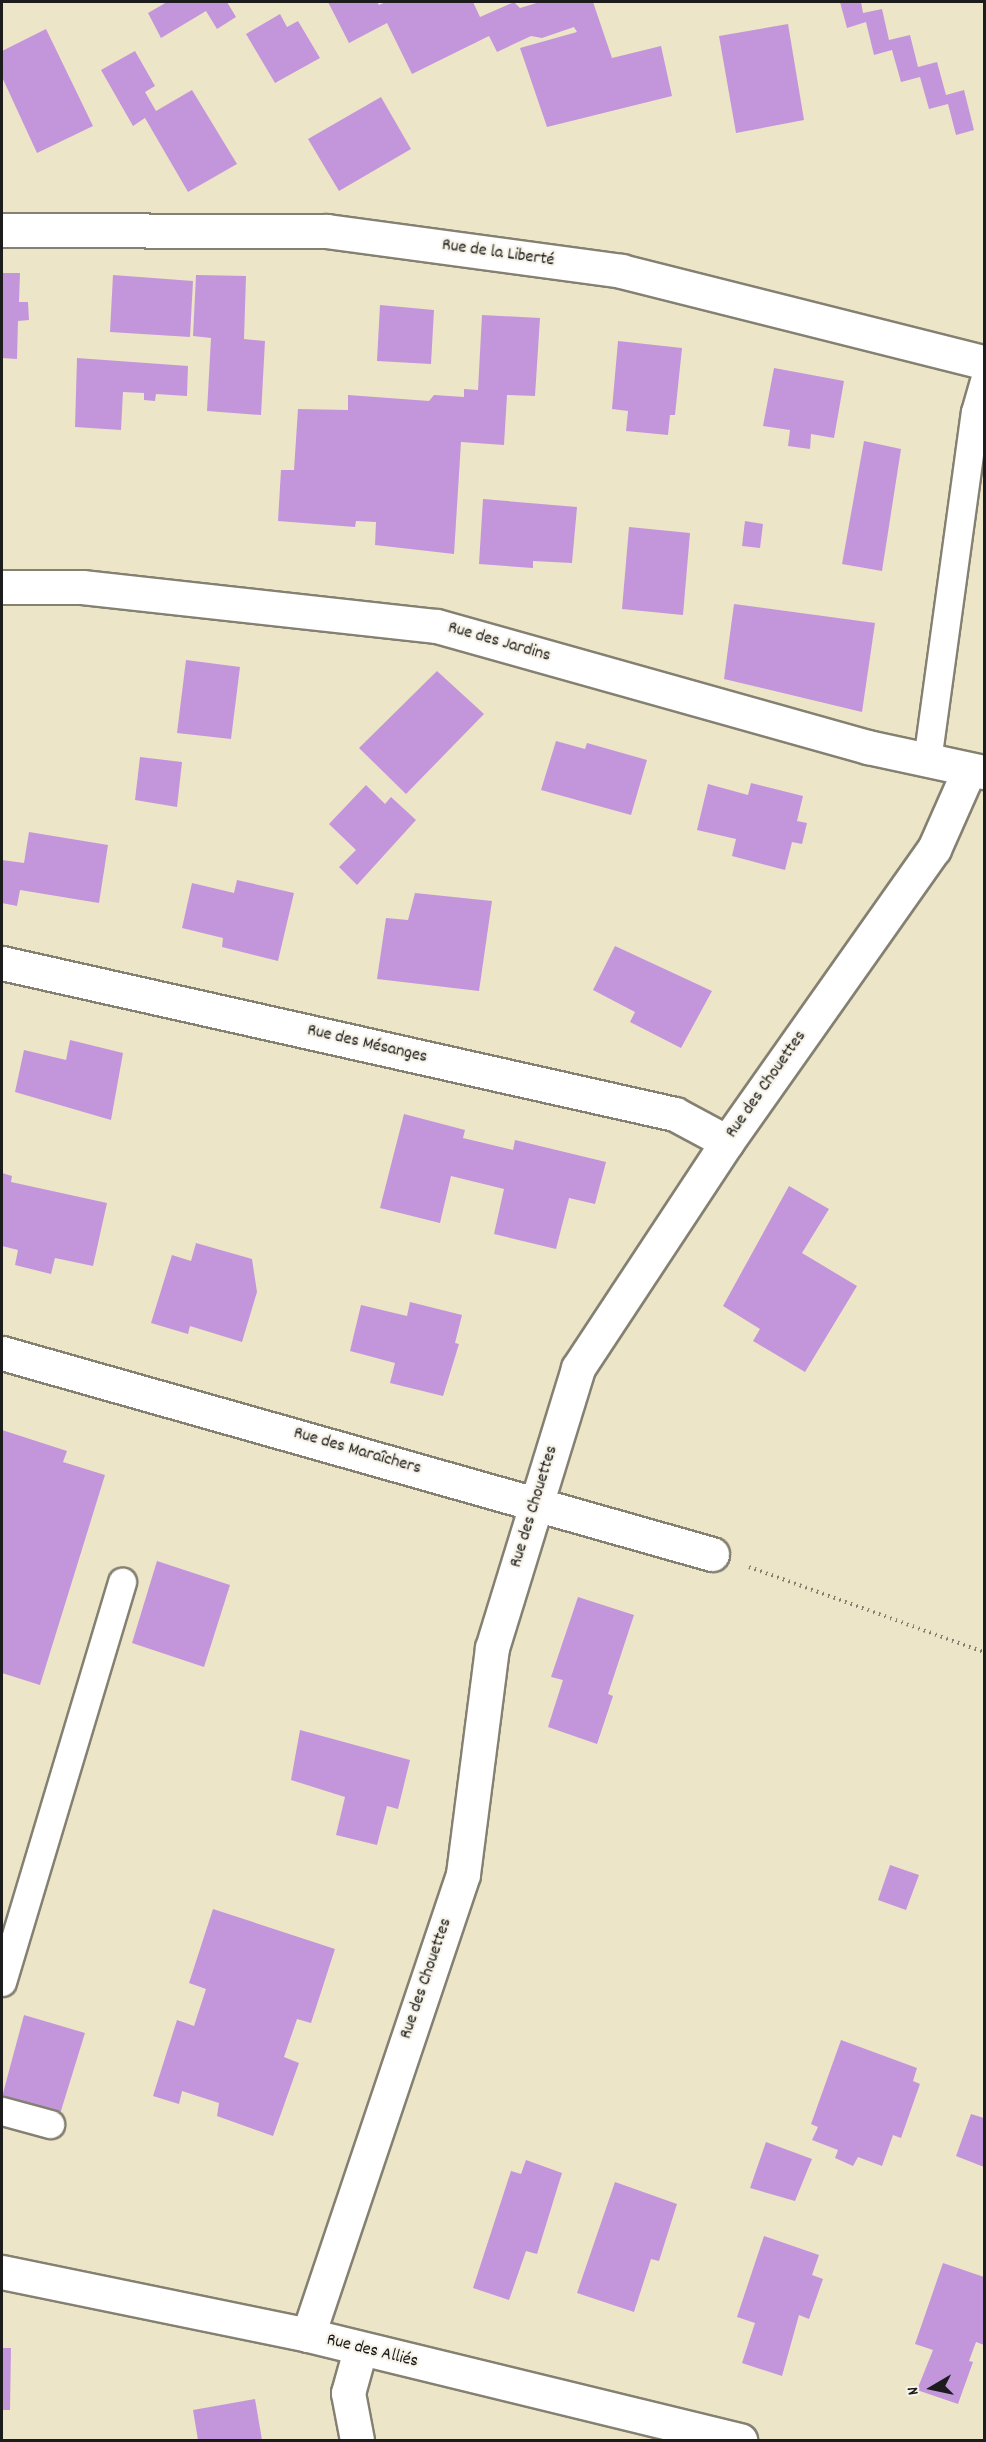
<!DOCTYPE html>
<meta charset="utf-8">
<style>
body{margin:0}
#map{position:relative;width:986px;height:2442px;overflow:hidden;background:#ede5c8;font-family:Dekko,sans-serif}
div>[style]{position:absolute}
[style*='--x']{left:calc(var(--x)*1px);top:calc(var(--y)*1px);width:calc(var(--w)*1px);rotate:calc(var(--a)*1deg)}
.building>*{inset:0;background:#c396db}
.path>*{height:4px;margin-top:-2px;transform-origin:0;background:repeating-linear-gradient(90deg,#848072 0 1.5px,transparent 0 6px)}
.roads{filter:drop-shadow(2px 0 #848072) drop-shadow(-2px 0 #848072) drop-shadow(0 2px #848072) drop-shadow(0 -2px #848072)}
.lane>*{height:27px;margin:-13.5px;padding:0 13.5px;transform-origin:13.5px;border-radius:13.5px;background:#fff}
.street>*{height:33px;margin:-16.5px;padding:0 16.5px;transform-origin:16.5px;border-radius:16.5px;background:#fff}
span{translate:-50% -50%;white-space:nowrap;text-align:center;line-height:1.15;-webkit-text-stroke:4.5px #f7f3e8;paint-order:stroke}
.street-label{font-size:18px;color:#1c1c1c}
.frame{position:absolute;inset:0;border:3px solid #1c1c1c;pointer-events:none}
.north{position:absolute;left:902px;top:2358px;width:60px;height:60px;-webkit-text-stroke:4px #f7f3e8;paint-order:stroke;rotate:261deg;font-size:16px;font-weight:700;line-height:24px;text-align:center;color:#1c1c1c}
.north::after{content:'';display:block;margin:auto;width:21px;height:27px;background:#1c1c1c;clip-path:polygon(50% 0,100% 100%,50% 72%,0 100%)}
</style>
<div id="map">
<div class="building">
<div style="clip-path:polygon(167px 2px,227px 2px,236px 17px,217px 29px,206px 11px,161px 38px,148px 13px)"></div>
<div style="clip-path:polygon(328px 2px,377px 2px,379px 5px,386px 2px,473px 2px,480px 17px,514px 2px,520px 8px,540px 2px,593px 2px,612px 58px,661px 46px,672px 96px,547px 127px,520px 48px,577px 32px,574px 27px,542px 38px,531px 36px,497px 52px,489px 36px,412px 74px,387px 23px,349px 43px)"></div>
<div style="clip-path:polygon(840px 2px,861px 2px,863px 13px,882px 9px,889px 40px,910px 35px,918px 67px,937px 62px,946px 95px,964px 90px,974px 130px,956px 135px,948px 104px,929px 109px,920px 77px,901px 82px,892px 50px,874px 55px,866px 22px,847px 28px)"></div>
<div style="clip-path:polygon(280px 14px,287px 27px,298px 21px,320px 58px,275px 83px,246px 34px)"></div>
<div style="clip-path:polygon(788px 24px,804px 120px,736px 133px,719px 36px)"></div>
<div style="clip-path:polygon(46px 29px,93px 126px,37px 153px,2px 77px,2px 51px)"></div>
<div style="clip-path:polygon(135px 51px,155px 86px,145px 92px,156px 111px,192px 90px,237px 164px,188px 192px,145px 118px,133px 126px,101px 70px)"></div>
<div style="clip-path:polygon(381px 97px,411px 149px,339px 191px,308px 139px)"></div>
<div style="clip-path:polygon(2px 273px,20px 273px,19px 302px,28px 302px,29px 320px,18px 321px,17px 359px,2px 358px)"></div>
<div style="clip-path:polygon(113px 275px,193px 281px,190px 337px,110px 332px)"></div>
<div style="clip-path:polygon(196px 275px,246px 276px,244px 339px,265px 341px,261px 415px,207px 411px,211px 338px,193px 336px)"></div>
<div style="clip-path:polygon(380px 305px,434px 310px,431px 364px,377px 361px)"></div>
<div style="clip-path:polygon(482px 315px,540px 318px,535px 396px,507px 395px,504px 445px,461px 442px,454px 554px,375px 545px,376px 522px,356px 521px,355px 527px,278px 521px,281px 470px,294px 470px,298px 409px,348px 410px,348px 395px,429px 401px,434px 395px,464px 397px,464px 389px,478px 390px)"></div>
<div style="clip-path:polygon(618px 341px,682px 348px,675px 415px,670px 415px,668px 435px,626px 431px,628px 411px,612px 409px)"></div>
<div style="clip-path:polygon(77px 358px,188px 366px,187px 396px,156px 394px,155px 401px,144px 400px,144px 393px,123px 392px,121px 430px,75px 427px)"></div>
<div style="clip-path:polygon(774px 368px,844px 381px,834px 438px,811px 434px,810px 449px,788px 446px,790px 430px,763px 426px)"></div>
<div style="clip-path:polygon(864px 441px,901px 449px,882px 571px,842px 564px)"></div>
<div style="clip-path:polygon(483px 499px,577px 507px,572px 563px,533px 561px,533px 568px,479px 564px)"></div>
<div style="clip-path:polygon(745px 521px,763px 524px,760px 548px,742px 546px)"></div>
<div style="clip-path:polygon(629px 527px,690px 533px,683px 615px,622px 609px)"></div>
<div style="clip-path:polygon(734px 604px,875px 623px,862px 712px,724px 679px)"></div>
<div style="clip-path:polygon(186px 660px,240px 667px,231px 739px,177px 733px)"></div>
<div style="clip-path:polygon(437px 671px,484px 714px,406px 794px,359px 748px)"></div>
<div style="clip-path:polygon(556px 741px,585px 749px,587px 743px,647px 760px,631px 815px,541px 790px)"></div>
<div style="clip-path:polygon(140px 757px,182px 762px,177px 807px,135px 800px)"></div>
<div style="clip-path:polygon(751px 783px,803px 796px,797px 821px,807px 823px,802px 844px,792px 842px,785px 870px,732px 856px,736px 839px,697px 830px,708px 784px,748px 795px)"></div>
<div style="clip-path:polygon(366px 785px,385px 804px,391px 797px,416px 820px,357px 885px,339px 867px,356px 850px,329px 824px)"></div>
<div style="clip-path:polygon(29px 832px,108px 845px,99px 903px,20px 890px,17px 906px,2px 903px,2px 860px,24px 863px)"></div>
<div style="clip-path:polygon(237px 880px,294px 893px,278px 961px,222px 947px,223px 938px,182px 928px,192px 883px,234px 893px)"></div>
<div style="clip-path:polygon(415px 893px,492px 901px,479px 991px,377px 979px,386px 918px,408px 920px)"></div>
<div style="clip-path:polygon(615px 946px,712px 991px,681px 1048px,630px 1022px,635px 1012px,593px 990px)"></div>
<div style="clip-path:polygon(70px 1040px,123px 1053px,111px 1120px,15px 1092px,24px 1050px,66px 1060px)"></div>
<div style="clip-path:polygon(404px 1114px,465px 1130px,463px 1138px,513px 1150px,515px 1140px,606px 1162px,595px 1204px,569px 1198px,556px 1249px,494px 1234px,504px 1189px,451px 1176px,440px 1223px,380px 1208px)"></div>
<div style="clip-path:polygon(2px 1173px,12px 1176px,11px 1182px,107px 1203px,93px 1266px,55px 1258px,51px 1274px,15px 1265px,18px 1250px,2px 1246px)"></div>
<div style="clip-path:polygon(789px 1186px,829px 1209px,802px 1253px,857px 1286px,805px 1372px,753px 1341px,760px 1329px,723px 1306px)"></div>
<div style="clip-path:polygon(196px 1243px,252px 1259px,257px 1292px,242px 1342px,190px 1326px,188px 1334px,151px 1323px,172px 1255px,191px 1261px)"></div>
<div style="clip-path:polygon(410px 1302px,462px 1315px,455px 1343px,459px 1344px,443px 1396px,390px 1383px,395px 1363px,350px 1351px,361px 1305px,407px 1316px)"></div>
<div style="clip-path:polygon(2px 1430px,67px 1451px,63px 1462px,105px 1475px,40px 1685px,2px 1673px)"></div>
<div style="clip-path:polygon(157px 1561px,230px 1585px,204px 1667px,132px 1643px)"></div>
<div style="clip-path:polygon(578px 1597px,634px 1615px,608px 1694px,613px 1696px,597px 1744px,548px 1727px,563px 1680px,551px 1677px)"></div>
<div style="clip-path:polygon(300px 1730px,410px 1760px,398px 1809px,387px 1806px,377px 1845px,336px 1835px,345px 1797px,291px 1780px)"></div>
<div style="clip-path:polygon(890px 1865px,919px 1875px,906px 1910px,878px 1900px)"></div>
<div style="clip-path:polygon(213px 1909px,335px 1949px,311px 2023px,297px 2019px,284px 2057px,299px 2063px,273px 2136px,217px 2116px,219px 2103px,182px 2091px,179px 2104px,153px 2096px,177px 2020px,194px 2026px,206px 1989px,189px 1983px)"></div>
<div style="clip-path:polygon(24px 2015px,85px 2033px,60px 2114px,2px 2097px)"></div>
<div style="clip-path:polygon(841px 2040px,917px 2068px,913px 2081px,920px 2084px,901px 2138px,893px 2135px,882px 2166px,858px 2157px,853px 2166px,835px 2158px,838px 2150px,812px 2140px,818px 2127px,811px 2124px)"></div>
<div style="clip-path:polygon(971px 2114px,984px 2118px,984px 2167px,956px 2156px)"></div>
<div style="clip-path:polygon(766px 2142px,812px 2159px,795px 2201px,750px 2188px)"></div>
<div style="clip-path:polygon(526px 2160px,562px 2173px,537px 2254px,526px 2251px,509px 2300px,473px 2288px,511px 2171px,521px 2174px)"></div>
<div style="clip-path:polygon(615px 2182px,677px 2204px,659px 2261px,651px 2259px,634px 2312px,577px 2293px)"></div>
<div style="clip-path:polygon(764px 2236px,819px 2255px,812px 2275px,823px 2279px,809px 2319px,799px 2315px,782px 2376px,742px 2363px,755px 2323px,737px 2317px)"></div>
<div style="clip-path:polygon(943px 2263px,984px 2277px,984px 2345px,976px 2342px,969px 2361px,973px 2362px,958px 2404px,917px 2390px,933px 2350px,915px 2344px)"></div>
<div style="clip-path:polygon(2px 2348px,11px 2348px,10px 2410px,2px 2410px)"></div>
<div style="clip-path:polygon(255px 2399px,262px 2440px,198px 2440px,193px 2410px)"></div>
</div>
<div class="path">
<div style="--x:749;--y:1567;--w:250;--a:19.9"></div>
</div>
<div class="roads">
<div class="lane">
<div style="--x:927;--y:761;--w:352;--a:-82.2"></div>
<div style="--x:975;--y:412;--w:33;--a:-74"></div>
<div style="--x:2;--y:1982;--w:418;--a:-73.3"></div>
<div style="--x:2;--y:2111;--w:50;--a:15.2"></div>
</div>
<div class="street">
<div style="--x:2;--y:230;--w:325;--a:0.2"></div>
<div style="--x:327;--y:231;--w:297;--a:7.7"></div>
<div style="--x:621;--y:271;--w:374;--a:14.1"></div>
<div style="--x:2;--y:587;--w:80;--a:0"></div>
<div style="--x:82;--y:587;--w:357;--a:6.3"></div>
<div style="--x:437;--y:626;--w:448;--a:15.7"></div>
<div style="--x:868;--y:747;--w:119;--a:12.2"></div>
<div style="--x:2;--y:963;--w:690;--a:12.65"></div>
<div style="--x:675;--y:1114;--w:59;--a:28.3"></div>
<div style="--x:2;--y:1353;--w:738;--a:15.81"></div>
<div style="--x:2;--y:2272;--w:312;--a:11.6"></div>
<div style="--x:308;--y:2335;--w:445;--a:13.7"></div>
<div style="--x:308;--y:2335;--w:486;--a:-71.4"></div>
<div style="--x:463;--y:1874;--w:228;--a:-82.7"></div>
<div style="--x:492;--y:1648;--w:293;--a:-72.9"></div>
<div style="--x:578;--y:1368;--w:271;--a:-56.6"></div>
<div style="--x:727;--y:1142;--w:359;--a:-54.8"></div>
<div style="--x:934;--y:849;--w:86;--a:-66.1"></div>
<div style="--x:357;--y:2440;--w:48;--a:-100.8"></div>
<div style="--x:348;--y:2393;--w:45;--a:-74.4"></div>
</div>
</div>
<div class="street-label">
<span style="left:498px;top:254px;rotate:8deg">Rue de la Liberté</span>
<span style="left:499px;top:643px;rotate:16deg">Rue des Jardins</span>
<span style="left:367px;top:1045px;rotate:13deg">Rue des Mésanges</span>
<span style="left:767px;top:1085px;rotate:-55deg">Rue des Chouettes</span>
<span style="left:357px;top:1452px;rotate:16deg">Rue des Maraîchers</span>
<span style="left:535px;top:1507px;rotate:-73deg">Rue des Chouettes</span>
<span style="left:427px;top:1979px;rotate:-71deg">Rue des Chouettes</span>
<span style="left:372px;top:2352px;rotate:14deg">Rue des Alliés</span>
</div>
<div class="frame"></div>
<div class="north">N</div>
</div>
